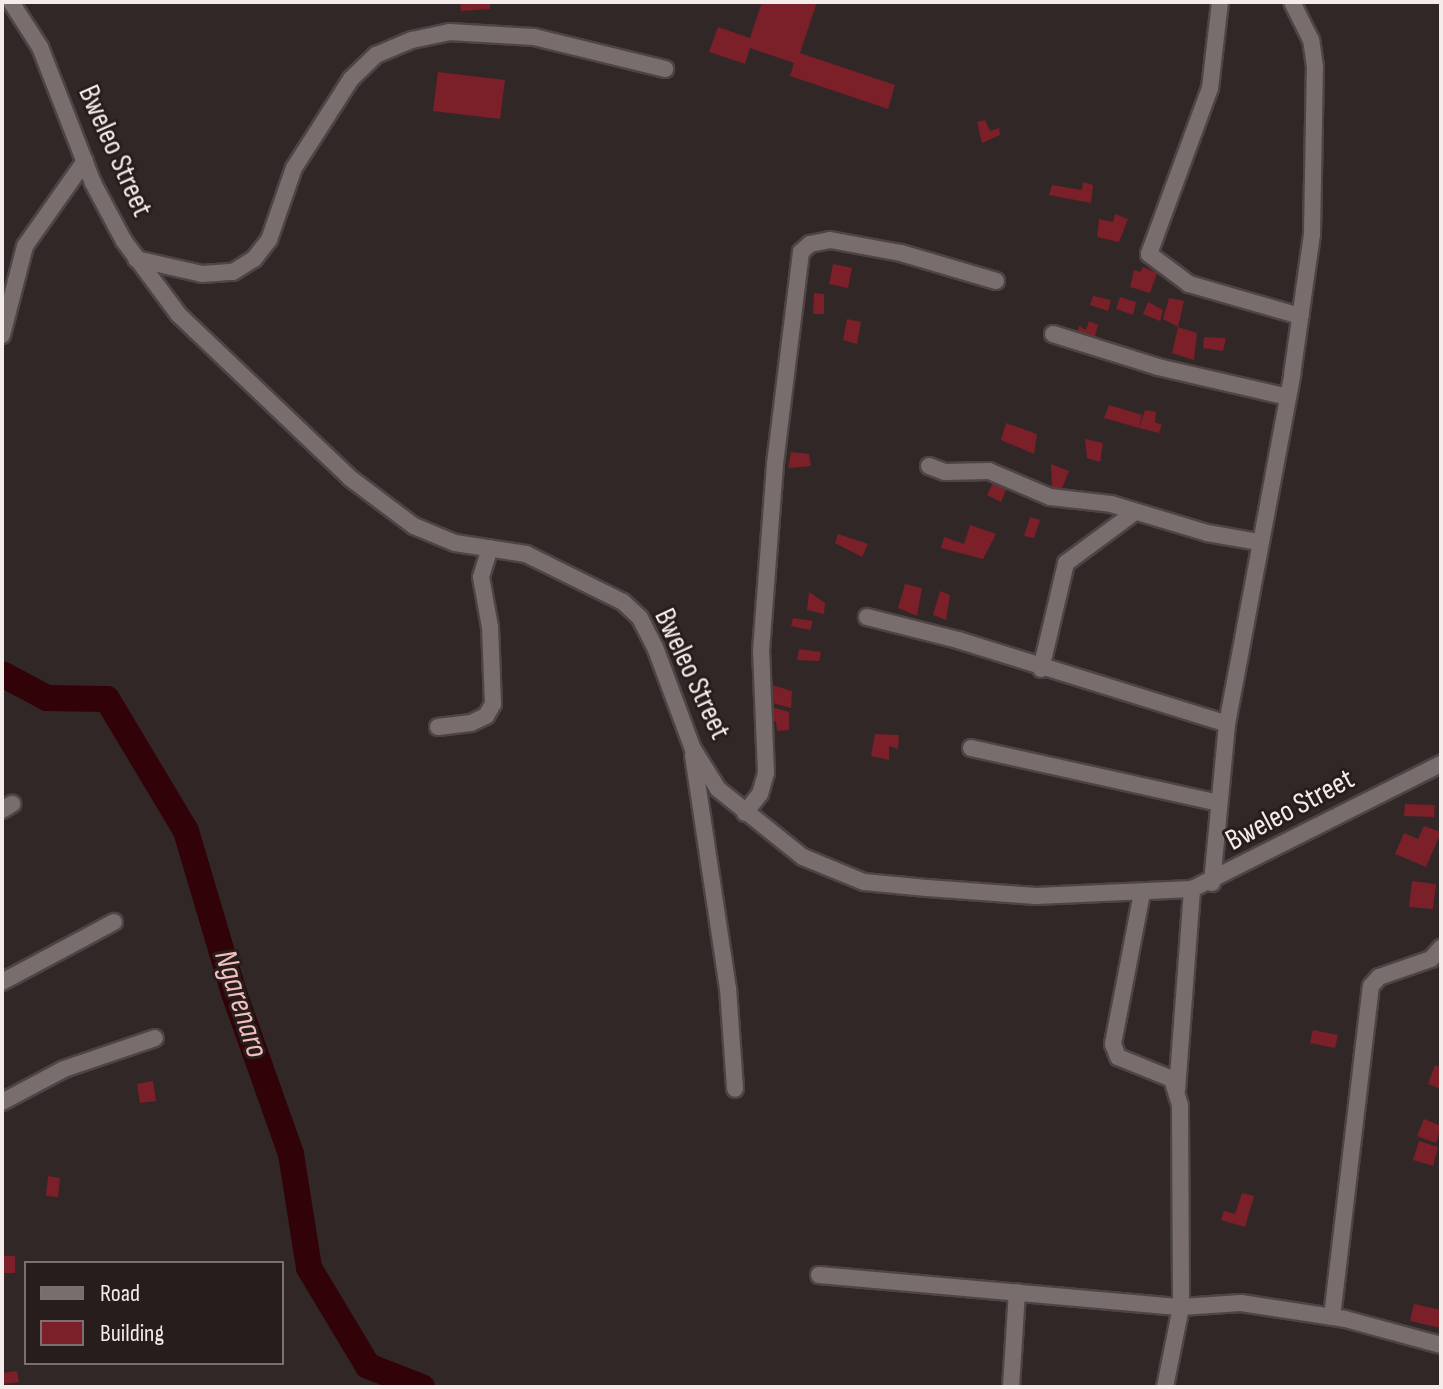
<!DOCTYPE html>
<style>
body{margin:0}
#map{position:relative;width:1443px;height:1389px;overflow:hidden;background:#322727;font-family:"Sofia Sans Condensed",sans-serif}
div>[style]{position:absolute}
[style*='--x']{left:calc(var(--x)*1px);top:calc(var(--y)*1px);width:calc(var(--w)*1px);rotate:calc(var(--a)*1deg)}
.river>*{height:26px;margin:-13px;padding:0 13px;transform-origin:13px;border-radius:13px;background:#310207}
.building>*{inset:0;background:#7b1f28}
.roads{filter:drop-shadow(2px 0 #4d4545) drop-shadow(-2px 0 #4d4545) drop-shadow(0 2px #4d4545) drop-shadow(0 -2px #4d4545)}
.minor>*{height:16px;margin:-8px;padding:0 8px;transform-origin:8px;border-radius:8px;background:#7a6d6d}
span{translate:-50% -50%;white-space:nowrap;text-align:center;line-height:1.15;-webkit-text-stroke:6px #281d1d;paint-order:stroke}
.street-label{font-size:30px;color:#f3eceb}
.water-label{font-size:32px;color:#f4bebd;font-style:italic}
.frame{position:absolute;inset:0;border:4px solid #f3eceb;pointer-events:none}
.legend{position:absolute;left:24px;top:1261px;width:260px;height:104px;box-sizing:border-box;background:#281d1d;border:2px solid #79706f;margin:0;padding:10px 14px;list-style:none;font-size:24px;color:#f3eceb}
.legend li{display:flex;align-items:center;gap:16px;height:40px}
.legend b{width:40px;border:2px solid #79706f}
</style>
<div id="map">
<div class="river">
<div style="--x:2;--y:674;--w:51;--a:28.1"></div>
<div style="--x:47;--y:698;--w:60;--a:1"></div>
<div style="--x:107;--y:699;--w:154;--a:59.1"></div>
<div style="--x:186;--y:831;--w:169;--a:73.5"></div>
<div style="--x:234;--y:993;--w:171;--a:70.5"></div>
<div style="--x:291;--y:1154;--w:115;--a:81"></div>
<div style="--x:309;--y:1268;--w:114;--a:59"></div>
<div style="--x:368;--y:1366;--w:58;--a:21.3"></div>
</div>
<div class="building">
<div style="clip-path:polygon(460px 2px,490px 2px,490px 9px,461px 11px)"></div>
<div style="clip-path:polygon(762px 2px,817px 2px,800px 53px,895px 85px,888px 109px,790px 76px,794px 63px,750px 48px,745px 64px,709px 52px,718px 27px,750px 38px)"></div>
<div style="clip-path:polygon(438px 72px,505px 80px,500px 119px,433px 111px)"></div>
<div style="clip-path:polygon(985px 120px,990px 131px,999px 128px,1000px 135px,982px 143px,977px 122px)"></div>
<div style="clip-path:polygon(1083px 182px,1093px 185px,1091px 203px,1049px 195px,1052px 185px,1082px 190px)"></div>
<div style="clip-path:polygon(1115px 214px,1128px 219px,1119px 242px,1097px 237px,1099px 219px,1113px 222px)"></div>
<div style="clip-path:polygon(833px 264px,852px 268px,848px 288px,829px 284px)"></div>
<div style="clip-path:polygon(1143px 267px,1157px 273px,1150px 293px,1130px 287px,1134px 270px,1140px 272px)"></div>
<div style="clip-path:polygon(814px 293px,824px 294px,824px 314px,813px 314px)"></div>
<div style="clip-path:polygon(1093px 296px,1111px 300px,1108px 311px,1090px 305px)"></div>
<div style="clip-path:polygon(1120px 297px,1136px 302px,1133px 315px,1116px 309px)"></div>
<div style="clip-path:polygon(1169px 298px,1184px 301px,1178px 327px,1163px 319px)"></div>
<div style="clip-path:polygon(1148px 302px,1163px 310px,1160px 321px,1143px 314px)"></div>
<div style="clip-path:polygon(847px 319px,861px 322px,857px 344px,843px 340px)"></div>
<div style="clip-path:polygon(1089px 321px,1098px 325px,1093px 344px,1076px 339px,1079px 326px,1086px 330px)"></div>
<div style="clip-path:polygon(1178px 327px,1197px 333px,1194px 360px,1172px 353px)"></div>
<div style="clip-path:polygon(1204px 337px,1226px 338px,1223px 351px,1203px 348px)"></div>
<div style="clip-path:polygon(1109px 405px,1142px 415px,1139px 428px,1104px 418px)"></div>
<div style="clip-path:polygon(1145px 410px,1156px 412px,1155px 422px,1162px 425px,1159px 433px,1139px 428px)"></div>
<div style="clip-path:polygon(1006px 423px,1037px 434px,1034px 454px,1001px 440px)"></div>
<div style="clip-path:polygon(1085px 439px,1103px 443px,1100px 462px,1087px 458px)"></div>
<div style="clip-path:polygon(791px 452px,809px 454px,811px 466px,788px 468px)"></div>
<div style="clip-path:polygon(1051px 464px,1069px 471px,1061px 491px,1052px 487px)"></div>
<div style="clip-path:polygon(994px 481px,1008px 485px,1001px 502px,987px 495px)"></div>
<div style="clip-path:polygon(1030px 517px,1040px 520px,1034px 538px,1024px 536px)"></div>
<div style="clip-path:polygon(970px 525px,996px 534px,983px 559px,941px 548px,944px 537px,964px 544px)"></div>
<div style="clip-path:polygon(838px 534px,868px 544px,862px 557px,835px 543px)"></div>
<div style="clip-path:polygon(905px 584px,922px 588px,917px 616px,898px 608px)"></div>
<div style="clip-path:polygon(940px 591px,950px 595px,946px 620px,933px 615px)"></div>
<div style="clip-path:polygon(809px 592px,825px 603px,824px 614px,807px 610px)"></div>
<div style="clip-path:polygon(793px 618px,813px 621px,810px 630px,791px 626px)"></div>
<div style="clip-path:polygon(799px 649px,821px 652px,819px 661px,797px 660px)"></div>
<div style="clip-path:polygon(772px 685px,792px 691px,791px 708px,769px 702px)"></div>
<div style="clip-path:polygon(772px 707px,789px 712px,789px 730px,777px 731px,776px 722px,769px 719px)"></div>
<div style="clip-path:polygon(875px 734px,899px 735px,898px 749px,889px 746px,889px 760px,871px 756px)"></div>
<div style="clip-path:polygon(1405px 804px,1435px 805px,1434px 817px,1404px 816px)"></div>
<div style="clip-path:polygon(1424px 826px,1441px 832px,1426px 867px,1395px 854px,1404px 833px,1418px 839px)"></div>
<div style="clip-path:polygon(1412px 881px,1436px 884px,1433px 909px,1409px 907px)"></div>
<div style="clip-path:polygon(1313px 1030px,1338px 1035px,1335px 1048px,1310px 1043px)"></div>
<div style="clip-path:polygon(1435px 1065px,1441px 1068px,1441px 1089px,1428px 1084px)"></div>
<div style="clip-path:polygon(153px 1081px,156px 1101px,140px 1103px,137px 1084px)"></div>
<div style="clip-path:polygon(1424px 1119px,1441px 1126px,1436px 1143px,1417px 1136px)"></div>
<div style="clip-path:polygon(1419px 1141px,1438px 1147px,1433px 1166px,1413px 1160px)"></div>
<div style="clip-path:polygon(48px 1176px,60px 1178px,58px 1197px,46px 1196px)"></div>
<div style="clip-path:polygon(1242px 1193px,1254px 1196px,1245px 1227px,1221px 1220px,1224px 1211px,1235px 1214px)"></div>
<div style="clip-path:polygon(2px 1256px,15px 1256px,15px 1273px,2px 1273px)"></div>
<div style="clip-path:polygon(1414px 1304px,1441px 1310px,1441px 1328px,1410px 1321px)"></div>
<div style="clip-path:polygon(17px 1371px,19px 1382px,2px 1384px,2px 1373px)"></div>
</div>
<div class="roads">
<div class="minor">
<div style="--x:11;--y:2;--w:54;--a:57.2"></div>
<div style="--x:40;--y:47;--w:146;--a:68.7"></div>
<div style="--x:93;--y:183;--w:66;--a:61.9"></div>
<div style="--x:124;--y:241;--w:92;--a:53.4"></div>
<div style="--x:179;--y:315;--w:236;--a:43.6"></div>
<div style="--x:350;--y:478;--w:80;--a:36.9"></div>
<div style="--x:414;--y:526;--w:44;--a:22.5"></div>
<div style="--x:455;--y:543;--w:72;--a:8.8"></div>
<div style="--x:526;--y:554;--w:108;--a:26.3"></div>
<div style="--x:623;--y:602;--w:23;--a:43"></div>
<div style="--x:640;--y:618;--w:33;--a:63"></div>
<div style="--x:655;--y:647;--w:109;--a:69.6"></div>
<div style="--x:693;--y:749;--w:47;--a:58"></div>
<div style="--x:718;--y:789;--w:109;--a:38.7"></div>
<div style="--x:803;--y:857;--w:66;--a:22.3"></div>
<div style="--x:864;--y:882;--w:63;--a:5.4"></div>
<div style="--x:927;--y:888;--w:109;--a:4.2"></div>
<div style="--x:1036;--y:896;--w:156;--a:-2.6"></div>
<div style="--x:1192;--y:889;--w:279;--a:-26.7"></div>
<div style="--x:1220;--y:2;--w:87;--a:96.6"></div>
<div style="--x:1210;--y:88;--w:177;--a:110.2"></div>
<div style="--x:1149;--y:254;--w:50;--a:36.9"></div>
<div style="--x:1189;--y:284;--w:116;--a:16.1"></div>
<div style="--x:136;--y:259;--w:68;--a:12.8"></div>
<div style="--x:202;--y:274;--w:31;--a:-4"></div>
<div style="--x:233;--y:272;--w:25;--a:-32"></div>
<div style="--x:254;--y:259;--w:24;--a:-52"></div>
<div style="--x:269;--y:240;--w:76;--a:-70.9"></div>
<div style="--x:294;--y:168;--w:106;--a:-57.4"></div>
<div style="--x:351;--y:79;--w:35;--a:-44"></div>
<div style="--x:376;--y:55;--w:39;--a:-23"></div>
<div style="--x:412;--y:40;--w:38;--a:-12"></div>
<div style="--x:449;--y:32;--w:85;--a:3.4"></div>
<div style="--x:534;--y:37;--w:135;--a:13.7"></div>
<div style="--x:1053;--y:334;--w:110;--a:17.4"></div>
<div style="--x:1158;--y:367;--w:133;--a:13"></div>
<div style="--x:2;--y:335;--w:92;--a:-75.5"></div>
<div style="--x:25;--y:246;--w:104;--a:-54.8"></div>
<div style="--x:929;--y:466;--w:17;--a:21"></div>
<div style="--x:945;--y:472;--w:44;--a:-1.3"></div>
<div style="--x:989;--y:471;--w:66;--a:23.1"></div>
<div style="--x:1050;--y:497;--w:61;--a:6.5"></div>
<div style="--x:1111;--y:504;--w:100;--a:16.8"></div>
<div style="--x:1207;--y:533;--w:53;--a:9.8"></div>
<div style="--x:867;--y:617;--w:94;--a:14.2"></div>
<div style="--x:958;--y:640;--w:282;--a:17.3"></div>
<div style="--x:1041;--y:669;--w:109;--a:-76.7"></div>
<div style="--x:1066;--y:563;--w:86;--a:-36.5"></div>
<div style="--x:438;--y:727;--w:33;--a:-7"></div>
<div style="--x:471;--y:723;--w:17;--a:-25"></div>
<div style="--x:486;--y:716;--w:14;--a:-60"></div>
<div style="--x:493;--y:704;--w:77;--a:-92.2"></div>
<div style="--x:490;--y:627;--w:51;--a:-100.2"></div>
<div style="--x:481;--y:577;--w:30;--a:-73"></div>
<div style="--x:971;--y:748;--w:254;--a:12.5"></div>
<div style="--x:693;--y:755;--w:236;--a:81.5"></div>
<div style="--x:728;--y:988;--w:101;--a:86"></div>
<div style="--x:2;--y:810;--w:12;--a:-31"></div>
<div style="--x:745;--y:813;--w:24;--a:-52"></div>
<div style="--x:760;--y:794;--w:22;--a:-74"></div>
<div style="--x:766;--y:773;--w:122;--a:-92.3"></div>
<div style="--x:761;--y:651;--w:188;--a:-85.7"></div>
<div style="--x:775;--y:464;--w:214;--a:-83"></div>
<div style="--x:801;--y:252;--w:12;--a:-42"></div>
<div style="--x:810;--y:244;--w:20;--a:-11"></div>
<div style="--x:830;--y:240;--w:72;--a:10.4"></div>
<div style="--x:901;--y:253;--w:99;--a:16.4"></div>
<div style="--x:1212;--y:883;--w:160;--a:-84.6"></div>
<div style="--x:1227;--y:724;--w:355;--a:-79.4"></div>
<div style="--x:1292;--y:375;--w:142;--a:-81.9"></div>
<div style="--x:1312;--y:234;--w:167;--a:-89"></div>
<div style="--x:1315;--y:67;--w:27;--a:-98"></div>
<div style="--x:1311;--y:40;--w:42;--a:-116.6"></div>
<div style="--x:1142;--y:893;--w:154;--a:100.9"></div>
<div style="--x:1113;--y:1044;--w:14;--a:69"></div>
<div style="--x:1118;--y:1057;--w:58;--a:22.2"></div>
<div style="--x:1172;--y:1079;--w:28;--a:73"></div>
<div style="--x:1180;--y:1106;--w:201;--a:89.7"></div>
<div style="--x:1181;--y:1307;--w:82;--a:101.3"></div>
<div style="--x:2;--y:982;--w:127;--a:-28.2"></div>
<div style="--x:1177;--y:1090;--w:202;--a:-85.7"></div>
<div style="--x:2;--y:1102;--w:70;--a:-28"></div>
<div style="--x:64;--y:1069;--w:96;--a:-18.8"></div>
<div style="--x:819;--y:1275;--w:363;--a:5.1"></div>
<div style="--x:1181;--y:1307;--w:60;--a:-3.8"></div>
<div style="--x:1241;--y:1303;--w:105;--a:8.7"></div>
<div style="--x:1345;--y:1319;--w:99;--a:15.2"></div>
<div style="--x:1332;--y:1317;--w:333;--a:-83.3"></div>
<div style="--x:1371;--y:986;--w:12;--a:-48"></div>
<div style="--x:1379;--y:977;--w:55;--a:-19.1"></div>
<div style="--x:1431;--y:959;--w:15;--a:-48"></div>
<div style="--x:1011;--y:1387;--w:95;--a:-86.4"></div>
</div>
</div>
<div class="street-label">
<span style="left:115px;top:151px;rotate:66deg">Bweleo Street</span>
<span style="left:692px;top:674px;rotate:65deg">Bweleo Street</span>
<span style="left:1290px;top:810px;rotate:-28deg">Bweleo Street</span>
</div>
<div class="water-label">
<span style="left:240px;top:1004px;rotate:72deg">Ngarenaro</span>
</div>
<div class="frame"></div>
<ul class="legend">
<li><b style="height:10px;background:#7a6d6d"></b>Road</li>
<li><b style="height:22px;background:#7b1f28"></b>Building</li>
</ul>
</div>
